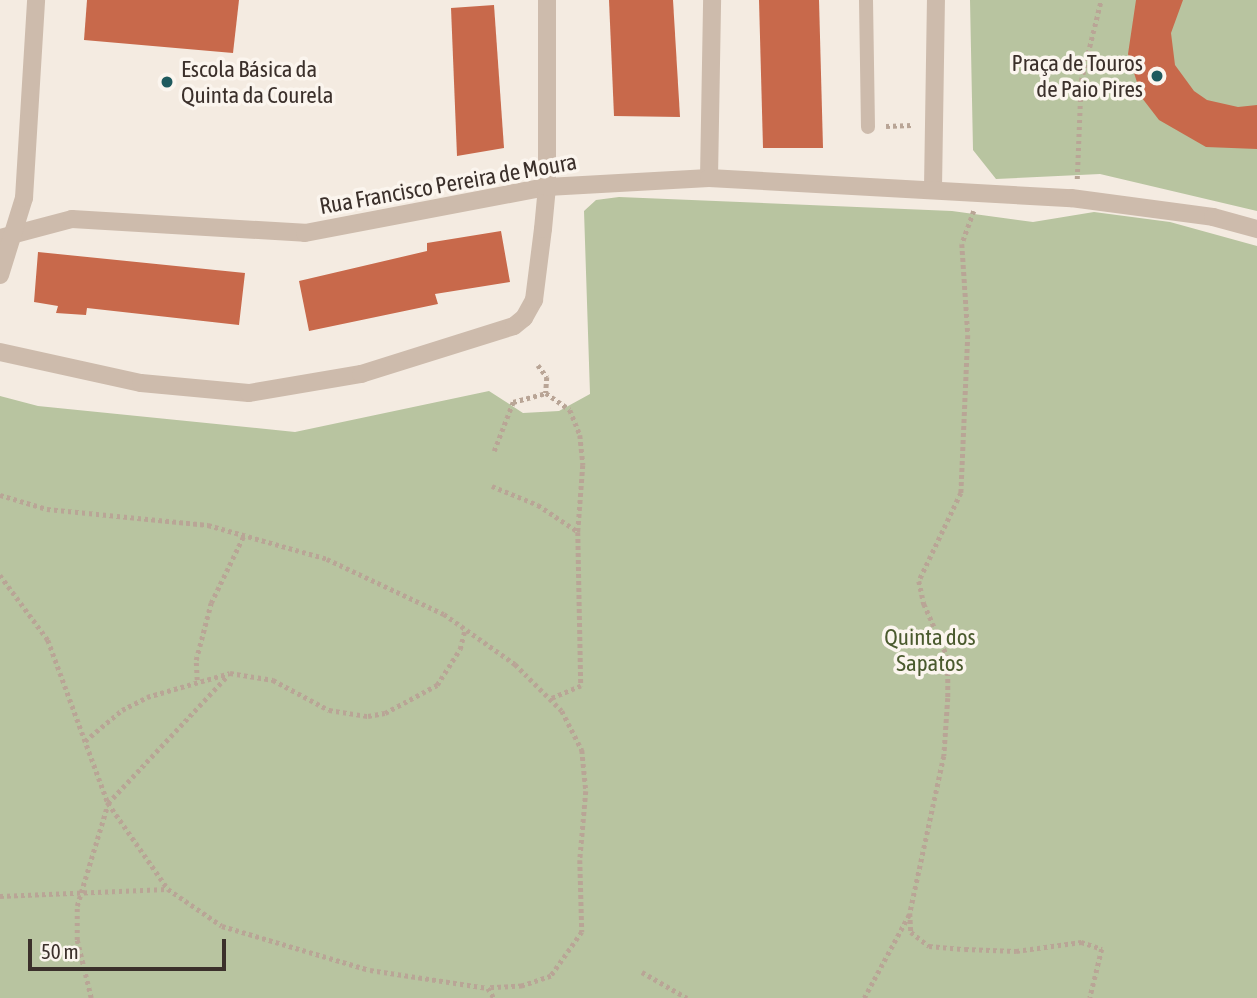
<!DOCTYPE html>
<meta charset="utf-8">
<style>
body{margin:0}
#map{position:relative;width:1257px;height:998px;overflow:hidden;background:#f4ebe1;font-family:"Asap Condensed",sans-serif}
div>[style]{position:absolute}
[style*='--x']{left:calc(var(--x)*1px);top:calc(var(--y)*1px);width:calc(var(--w)*1px);rotate:calc(var(--a)*1deg)}
.green>*{inset:0;background:#b8c4a0}
.building>*{inset:0;background:#c8694b}
.path>*{height:4.5px;margin-top:-2.25px;transform-origin:0;background:repeating-linear-gradient(90deg,#b9a596 0 3.5px,transparent 0 7px)}
.service>*{height:14px;margin:-7px;padding:0 7px;transform-origin:7px;border-radius:7px;background:#cdbbac}
.minor>*{height:18px;margin:-9px;padding:0 9px;transform-origin:9px;border-radius:9px;background:#cdbbac}
.dots>*{width:19px;height:19px;translate:-50% -50%;box-sizing:border-box;border:4px solid #fbf5ee;border-radius:50%}
span{translate:-50% -50%;white-space:nowrap;text-align:center;line-height:1.15;-webkit-text-stroke:7px #fbf5ee;paint-order:stroke}
.poi-label{font-size:23px;color:#3b302b}
.right{translate:-100% -50%;text-align:right}
.left{translate:0 -50%;text-align:left}
.street-label{font-size:23px;color:#3b302b}
.park-label{font-size:23px;color:#4a5a2e}
.scale{position:absolute;left:28px;top:939px;width:198px;height:32px;box-sizing:border-box;border:4px solid #3b302b;border-top:0;padding-left:9px;font-size:21px;line-height:24px;white-space:nowrap;color:#3b302b;-webkit-text-stroke:5px #fbf5ee;paint-order:stroke}
</style>
<div id="map">
<div class="green">
<div style="clip-path:polygon(970px 0,1257px 0,1257px 211px,1100px 174px,996px 179px,973px 150px)"></div>
<div style="clip-path:polygon(619px 197px,952px 211px,1033px 222px,1094px 212px,1170px 222px,1257px 246px,1257px 998px,0 998px,0 396px,38px 406px,295px 432px,489px 391px,523px 413px,559px 411px,590px 394px,584px 211px,596px 200px)"></div>
</div>
<div class="building">
<div style="clip-path:polygon(87px 0,239px 0,233px 53px,84px 40px)"></div>
<div style="clip-path:polygon(609px 0,673px 0,680px 117px,614px 116px)"></div>
<div style="clip-path:polygon(759px 0,819px 0,823px 148px,763px 148px)"></div>
<div style="clip-path:polygon(1136px 0,1183px 0,1171px 33px,1175px 65px,1194px 91px,1207px 100px,1238px 107px,1257px 105px,1257px 149px,1206px 147px,1159px 120px,1142px 98px,1128px 54px)"></div>
<div style="clip-path:polygon(494px 5px,504px 148px,457px 156px,451px 8px)"></div>
<div style="clip-path:polygon(501px 231px,510px 282px,435px 294px,438px 304px,309px 331px,299px 281px,427px 251px,427px 243px)"></div>
<div style="clip-path:polygon(38px 252px,245px 273px,239px 325px,87px 308px,86px 315px,56px 313px,58px 306px,34px 302px)"></div>
</div>
<div class="path">
<div style="--x:886;--y:126;--w:26;--a:-2"></div>
<div style="--x:1077;--y:179;--w:98;--a:-87.7"></div>
<div style="--x:1081;--y:81;--w:83;--a:-76.1"></div>
<div style="--x:974;--y:211;--w:35;--a:110"></div>
<div style="--x:962;--y:244;--w:91;--a:86.2"></div>
<div style="--x:968;--y:335;--w:158;--a:92.5"></div>
<div style="--x:961;--y:493;--w:98;--a:115.5"></div>
<div style="--x:919;--y:581;--w:24;--a:78"></div>
<div style="--x:924;--y:604;--w:59;--a:66"></div>
<div style="--x:948;--y:658;--w:40;--a:90"></div>
<div style="--x:948;--y:698;--w:58;--a:93.9"></div>
<div style="--x:944;--y:756;--w:161;--a:102.2"></div>
<div style="--x:910;--y:913;--w:19;--a:87"></div>
<div style="--x:911;--y:932;--w:23;--a:38"></div>
<div style="--x:929;--y:946;--w:36;--a:5"></div>
<div style="--x:965;--y:949;--w:51;--a:2.2"></div>
<div style="--x:1016;--y:951;--w:66;--a:-7.9"></div>
<div style="--x:1081;--y:942;--w:22;--a:18"></div>
<div style="--x:1102;--y:949;--w:50;--a:103.8"></div>
<div style="--x:538;--y:365;--w:15;--a:53"></div>
<div style="--x:547;--y:377;--w:16;--a:94"></div>
<div style="--x:546;--y:393;--w:29;--a:35"></div>
<div style="--x:570;--y:410;--w:27;--a:68"></div>
<div style="--x:580;--y:435;--w:30;--a:84"></div>
<div style="--x:583;--y:465;--w:67;--a:94.3"></div>
<div style="--x:578;--y:532;--w:154;--a:88.9"></div>
<div style="--x:581;--y:686;--w:34;--a:157"></div>
<div style="--x:494;--y:451;--w:53;--a:-68.8"></div>
<div style="--x:513;--y:402;--w:34;--a:-15"></div>
<div style="--x:492;--y:486;--w:50;--a:22.4"></div>
<div style="--x:538;--y:505;--w:47;--a:33.7"></div>
<div style="--x:0;--y:495;--w:49;--a:16.6"></div>
<div style="--x:47;--y:509;--w:162;--a:5.7"></div>
<div style="--x:208;--y:525;--w:124;--a:15.9"></div>
<div style="--x:327;--y:559;--w:129;--a:25.2"></div>
<div style="--x:444;--y:614;--w:87;--a:35.2"></div>
<div style="--x:515;--y:664;--w:66;--a:45"></div>
<div style="--x:562;--y:711;--w:44;--a:62.9"></div>
<div style="--x:582;--y:750;--w:41;--a:84.4"></div>
<div style="--x:586;--y:791;--w:69;--a:95"></div>
<div style="--x:580;--y:860;--w:72;--a:88.4"></div>
<div style="--x:582;--y:932;--w:54;--a:125.2"></div>
<div style="--x:551;--y:976;--w:31;--a:161"></div>
<div style="--x:522;--y:986;--w:34;--a:177"></div>
<div style="--x:0;--y:575;--w:81;--a:53.6"></div>
<div style="--x:48;--y:640;--w:174;--a:69.8"></div>
<div style="--x:108;--y:803;--w:105;--a:55.1"></div>
<div style="--x:168;--y:889;--w:65;--a:34.4"></div>
<div style="--x:222;--y:926;--w:154;--a:16.6"></div>
<div style="--x:370;--y:970;--w:119;--a:8.7"></div>
<div style="--x:488;--y:988;--w:12;--a:59"></div>
<div style="--x:197;--y:680;--w:20;--a:-93"></div>
<div style="--x:196;--y:660;--w:59;--a:-75.3"></div>
<div style="--x:211;--y:603;--w:76;--a:-64.1"></div>
<div style="--x:85;--y:741;--w:48;--a:-40"></div>
<div style="--x:122;--y:710;--w:28;--a:-27"></div>
<div style="--x:147;--y:697;--w:86;--a:-16.1"></div>
<div style="--x:230;--y:673;--w:44;--a:9.2"></div>
<div style="--x:273;--y:680;--w:64;--a:28.2"></div>
<div style="--x:329;--y:710;--w:39;--a:9"></div>
<div style="--x:368;--y:716;--w:17;--a:-10"></div>
<div style="--x:385;--y:713;--w:59;--a:-28.3"></div>
<div style="--x:437;--y:685;--w:43;--a:-57.4"></div>
<div style="--x:460;--y:649;--w:21;--a:-76"></div>
<div style="--x:0;--y:896;--w:167;--a:-2.4"></div>
<div style="--x:642;--y:972;--w:52;--a:30"></div>
<div style="--x:91;--y:998;--w:60;--a:-103.6"></div>
<div style="--x:77;--y:940;--w:34;--a:-90"></div>
<div style="--x:77;--y:906;--w:108;--a:-73.2"></div>
<div style="--x:108;--y:803;--w:175;--a:-46.8"></div>
<div style="--x:864;--y:998;--w:97;--a:-61.6"></div>
</div>
<div class="service">
<div style="--x:866;--y:0;--w:127;--a:89.1"></div>
</div>
<div class="minor">
<div style="--x:709;--y:178;--w:178;--a:-89"></div>
<div style="--x:933;--y:188;--w:188;--a:-89.1"></div>
<div style="--x:0;--y:238;--w:74;--a:-14.8"></div>
<div style="--x:72;--y:219;--w:233;--a:3.4"></div>
<div style="--x:305;--y:233;--w:246;--a:-10.8"></div>
<div style="--x:547;--y:187;--w:162;--a:-3.2"></div>
<div style="--x:709;--y:178;--w:363;--a:3.2"></div>
<div style="--x:1071;--y:198;--w:143;--a:7.6"></div>
<div style="--x:1213;--y:217;--w:46;--a:15.3"></div>
<div style="--x:0;--y:275;--w:81;--a:-72.7"></div>
<div style="--x:24;--y:198;--w:198;--a:-86.5"></div>
<div style="--x:0;--y:352;--w:144;--a:12.4"></div>
<div style="--x:141;--y:383;--w:108;--a:5.3"></div>
<div style="--x:249;--y:393;--w:114;--a:-9.6"></div>
<div style="--x:361;--y:374;--w:160;--a:-17.4"></div>
<div style="--x:514;--y:326;--w:13;--a:-39"></div>
<div style="--x:524;--y:318;--w:21;--a:-61"></div>
<div style="--x:534;--y:300;--w:72;--a:-82.8"></div>
<div style="--x:543;--y:229;--w:42;--a:-84.6"></div>
<div style="--x:547;--y:187;--w:187;--a:-90"></div>
</div>
<div class="dots">
<div style="left:1157px;top:76px;background:#1f5a5e"></div>
<div style="left:167px;top:82px;background:#1f5a5e"></div>
</div>
<div class="poi-label">
<span class="right" style="left:1143px;top:76px">Praça de Touros<br>de Paio Pires</span>
<span class="left" style="left:181px;top:82px">Escola Básica da<br>Quinta da Courela</span>
</div>
<div class="street-label">
<span style="left:448px;top:184px;rotate:-10deg">Rua Francisco Pereira de Moura</span>
</div>
<div class="park-label">
<span style="left:930px;top:650px">Quinta dos<br>Sapatos</span>
</div>
<div class="scale">50 m</div>
</div>
